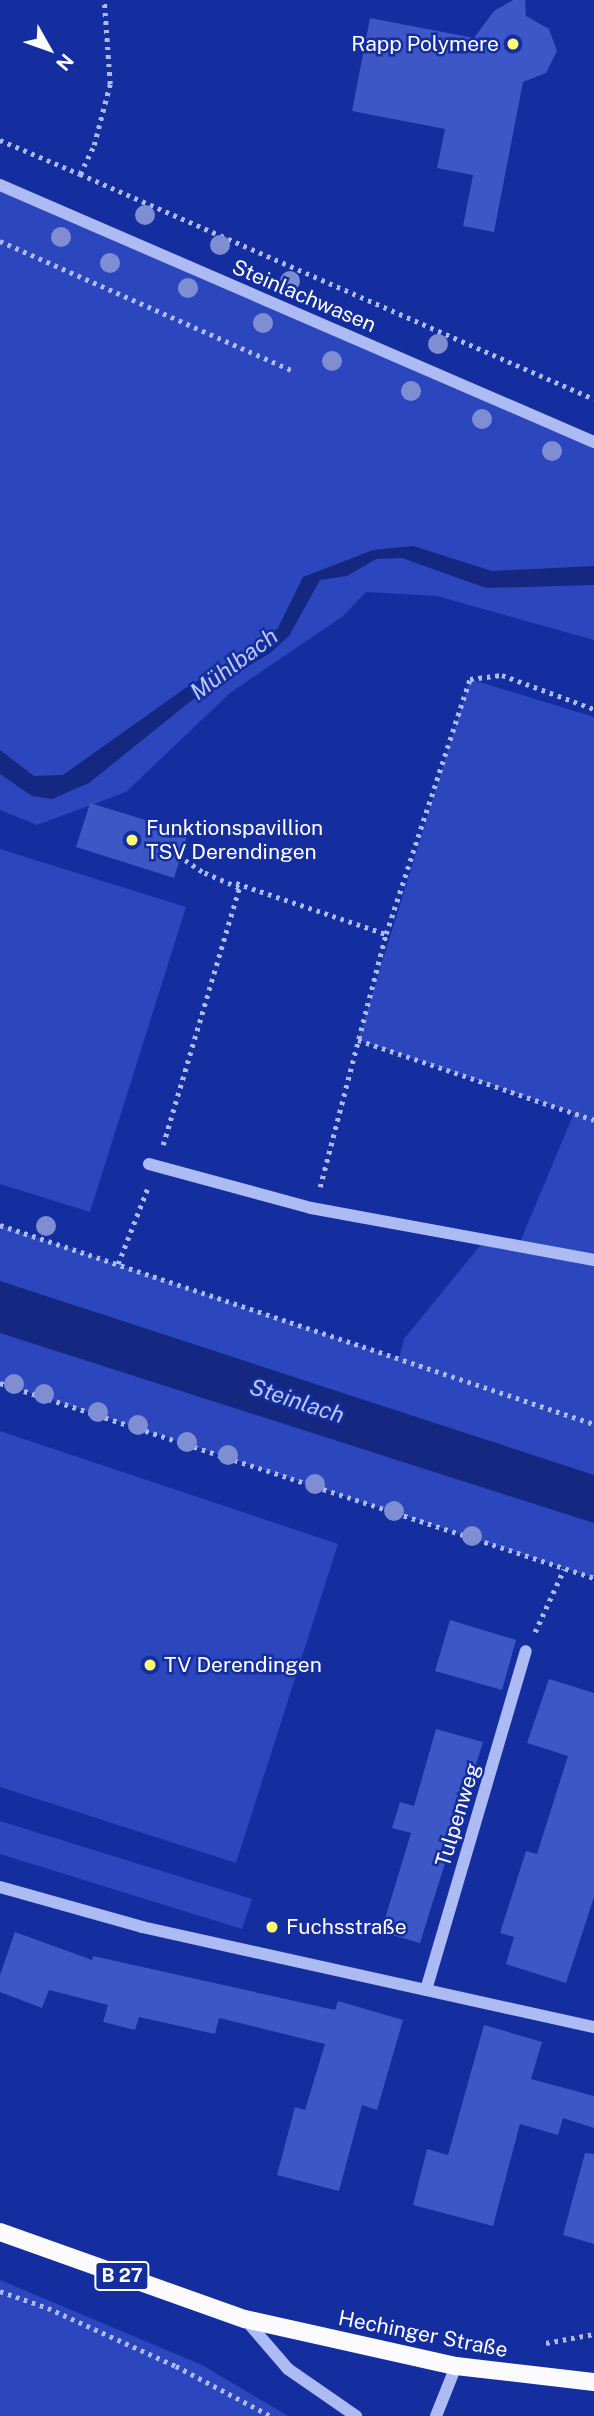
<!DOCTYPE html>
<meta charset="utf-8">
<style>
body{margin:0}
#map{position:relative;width:594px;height:2416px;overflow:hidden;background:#142d9f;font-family:"Public Sans",sans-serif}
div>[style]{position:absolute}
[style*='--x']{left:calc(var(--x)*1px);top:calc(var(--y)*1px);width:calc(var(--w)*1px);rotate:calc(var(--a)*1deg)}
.green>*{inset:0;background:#2c47be}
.water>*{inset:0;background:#142781}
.building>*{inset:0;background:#3d57c6}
.path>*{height:4.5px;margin-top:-2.25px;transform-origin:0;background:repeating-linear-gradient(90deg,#adbbf4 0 3.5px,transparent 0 8.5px)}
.minor>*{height:12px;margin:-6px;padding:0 6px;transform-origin:6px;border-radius:6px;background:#adbbf4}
.major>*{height:18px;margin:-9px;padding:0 9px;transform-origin:9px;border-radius:9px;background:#fafaff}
.trees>*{width:20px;height:20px;margin:-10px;border-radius:50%;background:#7f8ed3}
.dots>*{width:19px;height:19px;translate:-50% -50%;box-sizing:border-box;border:4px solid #142d9f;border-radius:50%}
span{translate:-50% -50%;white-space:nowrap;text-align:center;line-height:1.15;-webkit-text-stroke:5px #142d9f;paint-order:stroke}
.shield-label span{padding:2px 5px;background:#142d9f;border:2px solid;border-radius:5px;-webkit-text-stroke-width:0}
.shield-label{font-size:19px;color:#fff;font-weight:700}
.poi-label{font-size:21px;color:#fff}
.right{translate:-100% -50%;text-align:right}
.left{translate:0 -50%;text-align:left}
.street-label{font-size:21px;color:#fff}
.water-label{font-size:23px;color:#bac7fa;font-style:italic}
.north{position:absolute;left:14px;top:14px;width:70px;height:70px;-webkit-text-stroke:5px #142d9f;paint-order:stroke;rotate:130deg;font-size:19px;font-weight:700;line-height:28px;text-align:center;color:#fff}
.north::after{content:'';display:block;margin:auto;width:24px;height:32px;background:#fff;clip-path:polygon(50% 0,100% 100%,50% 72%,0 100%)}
</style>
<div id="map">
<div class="green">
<div style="clip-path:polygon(0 185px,594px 442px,594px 640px,437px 596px,366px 592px,343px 616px,230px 693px,126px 792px,37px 825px,0 810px)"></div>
<div style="clip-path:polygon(470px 679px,594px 717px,594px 1578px,0 1383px,0 1225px,399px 1359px,404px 1339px,483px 1242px,518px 1247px,574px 1113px,358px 1040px)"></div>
<div style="clip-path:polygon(0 849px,186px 907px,90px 1212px,0 1184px)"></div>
<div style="clip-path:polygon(0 1431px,338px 1544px,236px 1863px,0 1787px)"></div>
<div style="clip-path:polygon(0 1821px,252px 1899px,242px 1929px,0 1854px)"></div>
<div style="clip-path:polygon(0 2280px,202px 2365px,288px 2416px,0 2416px)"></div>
</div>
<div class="water">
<div style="clip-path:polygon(413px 546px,492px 571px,594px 566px,594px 585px,486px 588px,402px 558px,376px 559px,347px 576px,320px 580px,289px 636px,270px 653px,191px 701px,89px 783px,52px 799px,32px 796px,0 774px,0 750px,34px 776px,63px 775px,184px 689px,258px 645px,278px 628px,303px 577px,373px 550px)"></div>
<div style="clip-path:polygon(0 1281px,594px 1475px,594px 1523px,0 1333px)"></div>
</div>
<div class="building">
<div style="clip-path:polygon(513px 0,525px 0,526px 16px,549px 29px,557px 51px,546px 73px,523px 82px,494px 232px,463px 226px,473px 175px,437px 168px,445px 129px,352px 111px,370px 18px,474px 38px,494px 11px)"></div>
<div style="clip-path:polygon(90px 803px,188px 833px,174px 878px,76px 847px)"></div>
<div style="clip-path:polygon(450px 1620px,516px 1640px,502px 1690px,435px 1671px)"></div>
<div style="clip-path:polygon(549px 1679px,594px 1693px,594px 1897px,566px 1983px,506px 1964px,514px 1937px,500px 1933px,526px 1851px,537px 1854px,568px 1756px,527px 1743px)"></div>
<div style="clip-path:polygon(436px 1729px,483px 1742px,420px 1943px,381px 1932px,411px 1833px,392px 1828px,400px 1802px,414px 1806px)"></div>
<div style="clip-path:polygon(15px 1932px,92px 1960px,93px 1956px,335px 2010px,338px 2001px,403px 2020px,377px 2110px,362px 2105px,339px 2191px,277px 2175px,295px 2107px,305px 2110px,325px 2044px,219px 2018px,215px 2034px,139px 2017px,135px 2030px,103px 2022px,108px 2005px,49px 1990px,42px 2008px,0 1992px,0 1975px)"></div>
<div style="clip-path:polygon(484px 2025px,542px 2042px,531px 2079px,594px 2096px,594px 2128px,563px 2118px,558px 2135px,520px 2124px,493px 2226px,413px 2205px,427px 2149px,448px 2155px)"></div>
<div style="clip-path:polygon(585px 2153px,594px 2154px,594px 2244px,563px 2235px)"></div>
</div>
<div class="path">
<div style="--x:0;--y:140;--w:87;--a:23"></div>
<div style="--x:80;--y:174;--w:32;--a:-64"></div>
<div style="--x:94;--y:145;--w:63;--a:-75.3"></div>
<div style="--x:110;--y:84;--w:84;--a:-94.1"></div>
<div style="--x:80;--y:174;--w:561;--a:23.64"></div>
<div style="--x:0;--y:241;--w:321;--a:23.9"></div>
<div style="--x:236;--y:883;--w:158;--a:18.8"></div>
<div style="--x:358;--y:1040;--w:249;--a:18.7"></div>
<div style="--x:163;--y:1145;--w:268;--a:-73.5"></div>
<div style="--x:239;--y:888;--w:40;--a:-156.6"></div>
<div style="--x:202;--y:872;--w:27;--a:-146"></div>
<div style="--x:320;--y:1187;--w:261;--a:-75.4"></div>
<div style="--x:386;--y:934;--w:268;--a:-71.8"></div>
<div style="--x:470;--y:679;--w:32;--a:-7"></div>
<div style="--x:502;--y:675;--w:98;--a:20.3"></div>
<div style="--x:0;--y:1225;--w:626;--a:18.52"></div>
<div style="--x:118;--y:1264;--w:83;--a:-68.7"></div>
<div style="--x:0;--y:1383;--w:625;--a:18.17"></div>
<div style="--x:535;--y:1632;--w:69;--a:-65.3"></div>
<div style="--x:0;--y:2291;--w:51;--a:19.5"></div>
<div style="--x:48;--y:2308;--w:141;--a:24.4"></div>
<div style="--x:176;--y:2366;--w:107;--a:27.8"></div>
<div style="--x:546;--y:2343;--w:49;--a:-10.6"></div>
</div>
<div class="minor">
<div style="--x:0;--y:185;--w:647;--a:23.4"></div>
<div style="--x:149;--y:1164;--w:168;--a:15.2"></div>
<div style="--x:311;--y:1208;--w:288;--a:10.4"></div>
<div style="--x:0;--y:1887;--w:148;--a:15.7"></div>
<div style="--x:142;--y:1927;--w:463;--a:12.5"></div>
<div style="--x:426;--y:1990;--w:353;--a:-73.6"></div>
<div style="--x:245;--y:2319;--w:66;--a:49.3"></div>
<div style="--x:288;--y:2369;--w:83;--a:34.7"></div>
<div style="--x:436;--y:2416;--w:54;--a:-68.2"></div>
</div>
<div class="major">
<div style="--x:0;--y:2232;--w:260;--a:19.6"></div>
<div style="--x:245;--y:2319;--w:216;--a:12.6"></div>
<div style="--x:456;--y:2366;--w:139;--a:6.6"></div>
</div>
<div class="trees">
<div style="left:145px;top:215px"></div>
<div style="left:61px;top:237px"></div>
<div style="left:220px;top:245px"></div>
<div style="left:110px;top:263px"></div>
<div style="left:290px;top:281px"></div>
<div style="left:188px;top:288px"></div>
<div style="left:263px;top:323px"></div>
<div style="left:438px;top:344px"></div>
<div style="left:332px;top:361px"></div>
<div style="left:411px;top:391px"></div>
<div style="left:482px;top:419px"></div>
<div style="left:552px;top:451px"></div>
<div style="left:46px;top:1226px"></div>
<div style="left:14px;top:1384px"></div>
<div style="left:44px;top:1394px"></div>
<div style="left:98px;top:1412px"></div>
<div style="left:138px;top:1425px"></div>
<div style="left:187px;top:1442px"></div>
<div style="left:228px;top:1455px"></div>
<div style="left:315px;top:1484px"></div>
<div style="left:394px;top:1511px"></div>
<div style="left:472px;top:1536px"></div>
</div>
<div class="dots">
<div style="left:513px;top:44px;background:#fffb70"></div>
<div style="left:132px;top:840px;background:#fffb70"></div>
<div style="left:150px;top:1665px;background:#fffb70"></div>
<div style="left:272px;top:1927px;background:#fffb70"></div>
</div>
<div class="shield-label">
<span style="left:122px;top:2276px">B 27</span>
</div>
<div class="poi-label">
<span class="right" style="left:499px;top:44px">Rapp Polymere</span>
<span class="left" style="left:146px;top:840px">Funktionspavillion<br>TSV Derendingen</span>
<span class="left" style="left:164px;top:1665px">TV Derendingen</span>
<span class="left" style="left:286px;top:1927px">Fuchsstraße</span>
</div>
<div class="street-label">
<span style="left:304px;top:296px;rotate:23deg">Steinlachwasen</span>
<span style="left:458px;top:1815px;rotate:-73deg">Tulpenweg</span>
<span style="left:423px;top:2334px;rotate:11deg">Hechinger Straße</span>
</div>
<div class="water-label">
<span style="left:234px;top:664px;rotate:-37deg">Mühlbach</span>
<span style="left:297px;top:1401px;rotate:18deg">Steinlach</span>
</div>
<div class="north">N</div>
</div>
